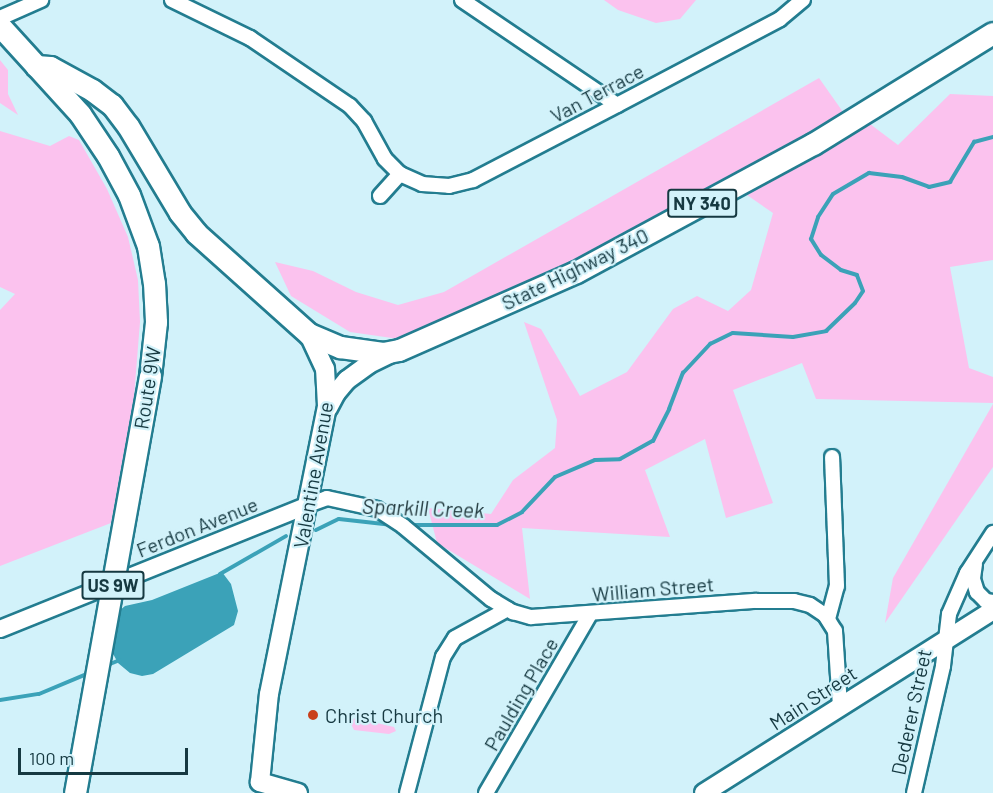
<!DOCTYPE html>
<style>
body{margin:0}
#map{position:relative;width:993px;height:793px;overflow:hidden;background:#d2f2fa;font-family:Barlow,sans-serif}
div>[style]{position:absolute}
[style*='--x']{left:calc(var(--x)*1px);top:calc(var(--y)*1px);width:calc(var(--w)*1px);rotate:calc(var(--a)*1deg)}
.green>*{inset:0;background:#fbc2ee}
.water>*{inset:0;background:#3ba2b8}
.stream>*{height:4px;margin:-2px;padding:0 2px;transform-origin:2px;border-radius:2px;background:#3ba2b8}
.roads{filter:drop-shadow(2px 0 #237d90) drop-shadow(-2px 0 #237d90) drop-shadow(0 2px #237d90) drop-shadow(0 -2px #237d90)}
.minor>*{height:14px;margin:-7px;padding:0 7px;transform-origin:7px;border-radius:7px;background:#fff}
.tertiary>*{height:16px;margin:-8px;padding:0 8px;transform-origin:8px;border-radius:8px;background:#fff}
.secondary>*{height:18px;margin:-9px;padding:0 9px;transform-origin:9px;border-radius:9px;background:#fff}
.primary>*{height:21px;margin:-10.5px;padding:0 10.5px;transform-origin:10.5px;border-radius:10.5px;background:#fff}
.bridges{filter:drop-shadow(2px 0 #237d90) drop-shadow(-2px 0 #237d90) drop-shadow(0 2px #237d90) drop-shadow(0 -2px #237d90)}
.primary-bridge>*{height:21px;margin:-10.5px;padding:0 10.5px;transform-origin:10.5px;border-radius:10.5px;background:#fff}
.dots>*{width:16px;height:16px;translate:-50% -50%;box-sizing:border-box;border:3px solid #d2f2fa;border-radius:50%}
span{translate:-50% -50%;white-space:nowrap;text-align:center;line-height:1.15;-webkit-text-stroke:4.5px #d2f2fa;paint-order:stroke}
.shield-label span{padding:2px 4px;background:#d2f2fa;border:2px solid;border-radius:4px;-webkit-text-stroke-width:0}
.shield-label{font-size:18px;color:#163941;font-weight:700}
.street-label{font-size:20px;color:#163941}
.poi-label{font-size:20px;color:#163941}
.left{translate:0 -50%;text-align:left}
.water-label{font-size:21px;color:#233a3f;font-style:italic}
.scale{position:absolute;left:18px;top:748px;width:170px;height:27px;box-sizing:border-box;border:3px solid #163941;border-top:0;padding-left:8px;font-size:18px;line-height:21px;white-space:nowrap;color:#163941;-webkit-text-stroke:4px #d2f2fa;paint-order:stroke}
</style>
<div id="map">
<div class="green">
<div style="clip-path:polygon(604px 0,696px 0,680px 19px,656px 23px,618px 10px)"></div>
<div style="clip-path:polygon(0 60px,8px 70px,8px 94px,18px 115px,0 103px)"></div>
<div style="clip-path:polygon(819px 78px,843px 112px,663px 217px,499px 297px,399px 339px,350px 332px,291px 296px,275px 262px,313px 271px,356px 292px,398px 305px,444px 292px)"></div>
<div style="clip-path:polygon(950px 94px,993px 96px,993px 260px,950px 267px,969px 368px,993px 377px,993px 403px,816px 399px,802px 363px,733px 390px,773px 503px,726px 518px,705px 439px,645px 470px,670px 537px,522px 528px,530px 599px,437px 543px,428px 508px,491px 514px,513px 480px,555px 448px,557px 420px,524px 322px,541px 329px,580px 396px,627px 372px,673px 309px,697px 296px,728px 311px,751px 290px,773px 213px,747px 195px,870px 124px,898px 145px)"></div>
<div style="clip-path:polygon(0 131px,50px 146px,69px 136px,79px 140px,107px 189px,128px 237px,138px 280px,140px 322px,134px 397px,111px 523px,0 566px,0 310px,15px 294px,0 287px)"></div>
<div style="clip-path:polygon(993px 404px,993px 467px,885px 623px,893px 578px)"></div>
<div style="clip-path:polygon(355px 718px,394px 727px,396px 731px,389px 734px,354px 730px,350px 722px)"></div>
</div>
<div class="water">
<div style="clip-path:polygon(222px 572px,231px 584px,238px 611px,234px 625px,153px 674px,142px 676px,130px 673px,118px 663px,111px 650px,109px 634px,113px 616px,125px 606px,152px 600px)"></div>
</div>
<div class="stream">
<div style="--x:409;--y:525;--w:88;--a:0"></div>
<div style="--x:497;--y:525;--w:28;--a:-27"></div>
<div style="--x:522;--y:512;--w:48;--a:-46.7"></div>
<div style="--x:555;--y:477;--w:43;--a:-23"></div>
<div style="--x:595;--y:460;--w:25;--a:-2"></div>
<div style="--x:620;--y:459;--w:38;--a:-29"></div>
<div style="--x:653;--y:441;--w:36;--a:-63"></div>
<div style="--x:669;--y:409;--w:39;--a:-69"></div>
<div style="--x:683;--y:373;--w:40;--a:-47"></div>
<div style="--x:710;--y:344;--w:25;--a:-26"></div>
<div style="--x:733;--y:333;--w:60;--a:3.8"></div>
<div style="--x:793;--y:337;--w:34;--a:-10"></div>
<div style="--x:826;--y:331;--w:40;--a:-44"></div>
<div style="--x:855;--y:303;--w:14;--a:-56"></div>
<div style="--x:863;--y:291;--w:17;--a:-111"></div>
<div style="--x:857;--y:275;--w:17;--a:-163"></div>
<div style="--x:841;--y:270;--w:25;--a:-143"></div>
<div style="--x:821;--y:255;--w:19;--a:-122"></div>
<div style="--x:811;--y:239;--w:23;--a:-72"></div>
<div style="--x:818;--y:217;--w:27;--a:-57"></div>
<div style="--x:833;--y:194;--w:42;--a:-30.3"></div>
<div style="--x:869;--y:173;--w:33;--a:7"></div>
<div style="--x:902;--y:177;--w:29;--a:20"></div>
<div style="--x:929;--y:187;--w:22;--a:-13"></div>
<div style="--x:950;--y:182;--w:47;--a:-59"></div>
<div style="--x:974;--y:142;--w:20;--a:-15"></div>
<div style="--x:316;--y:530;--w:25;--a:-26"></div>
<div style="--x:339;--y:519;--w:54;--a:6.3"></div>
<div style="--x:220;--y:574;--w:76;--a:-29.9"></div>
<div style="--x:105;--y:666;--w:16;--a:-22"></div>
<div style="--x:0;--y:700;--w:39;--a:-9"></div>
<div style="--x:39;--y:694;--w:54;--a:-22.8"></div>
</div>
<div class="roads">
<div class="minor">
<div style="--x:172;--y:0;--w:87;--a:26"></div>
<div style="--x:250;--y:38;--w:121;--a:34.2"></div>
<div style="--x:350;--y:106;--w:21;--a:47"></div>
<div style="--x:364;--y:121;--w:43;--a:61.1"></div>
<div style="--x:385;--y:159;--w:21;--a:45"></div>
<div style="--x:400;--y:174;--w:24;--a:24"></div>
<div style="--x:422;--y:184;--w:27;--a:4"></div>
<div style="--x:449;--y:186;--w:25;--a:-14"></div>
<div style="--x:473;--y:180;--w:162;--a:-27.5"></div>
<div style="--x:617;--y:105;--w:184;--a:-27.8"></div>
<div style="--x:780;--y:19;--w:30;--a:-40"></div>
<div style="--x:462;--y:0;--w:187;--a:34.1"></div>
<div style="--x:0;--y:18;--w:45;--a:-23.7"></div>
<div style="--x:380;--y:196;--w:30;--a:-48"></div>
<div style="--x:308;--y:505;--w:20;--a:-20"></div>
<div style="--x:327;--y:498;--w:51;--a:12.4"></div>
<div style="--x:377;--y:509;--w:31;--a:33"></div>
<div style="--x:403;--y:526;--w:114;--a:39.7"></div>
<div style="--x:491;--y:599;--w:26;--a:31"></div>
<div style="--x:513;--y:612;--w:19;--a:16"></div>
<div style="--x:531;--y:617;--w:226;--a:-4.1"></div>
<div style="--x:756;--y:601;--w:38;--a:0"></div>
<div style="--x:794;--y:601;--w:16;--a:14"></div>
<div style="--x:810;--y:605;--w:18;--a:34"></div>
<div style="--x:825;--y:615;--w:19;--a:58"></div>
<div style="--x:835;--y:631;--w:76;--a:86.2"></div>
<div style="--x:975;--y:564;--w:15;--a:98"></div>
<div style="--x:973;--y:579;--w:14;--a:73"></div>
<div style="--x:977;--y:592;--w:13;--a:45"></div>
<div style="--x:986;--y:601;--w:7;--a:8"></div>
<div style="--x:828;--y:619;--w:34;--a:-75"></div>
<div style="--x:837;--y:586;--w:129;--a:-92.2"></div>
<div style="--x:407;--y:793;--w:141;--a:-75.2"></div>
<div style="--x:443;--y:657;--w:22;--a:-58"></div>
<div style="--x:455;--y:638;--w:60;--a:-28.7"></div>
<div style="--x:486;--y:793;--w:207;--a:-59.8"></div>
<div style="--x:914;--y:793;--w:130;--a:-77.1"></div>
<div style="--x:943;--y:666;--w:52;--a:-83.4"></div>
<div style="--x:949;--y:614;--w:45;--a:-66.3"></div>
<div style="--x:967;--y:573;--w:48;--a:-57"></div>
</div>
<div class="tertiary">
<div style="--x:0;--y:629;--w:332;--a:-21.9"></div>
</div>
<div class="secondary">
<div style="--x:328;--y:408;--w:17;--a:-62"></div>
<div style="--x:336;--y:393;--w:17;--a:-50"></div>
<div style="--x:347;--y:380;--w:27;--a:-36"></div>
<div style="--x:369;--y:364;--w:28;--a:-26"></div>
<div style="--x:298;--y:793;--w:40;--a:-164"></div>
<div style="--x:260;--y:782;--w:88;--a:-84.2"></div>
<div style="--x:269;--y:694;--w:294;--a:-78.6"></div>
<div style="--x:327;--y:406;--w:37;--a:-93"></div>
<div style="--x:325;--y:369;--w:38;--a:-115"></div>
<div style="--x:704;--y:793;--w:342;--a:-32.3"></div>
</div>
<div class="primary">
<div style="--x:0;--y:26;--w:119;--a:47.7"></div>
<div style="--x:80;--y:114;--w:50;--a:56.3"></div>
<div style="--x:108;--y:156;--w:44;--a:61.7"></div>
<div style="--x:129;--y:195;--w:54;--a:69.6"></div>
<div style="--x:148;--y:246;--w:37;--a:81"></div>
<div style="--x:154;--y:283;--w:39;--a:87"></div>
<div style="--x:156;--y:322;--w:54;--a:96.3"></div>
<div style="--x:36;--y:66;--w:14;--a:4"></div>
<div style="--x:50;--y:67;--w:48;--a:28.7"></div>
<div style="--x:92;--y:90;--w:25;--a:37"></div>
<div style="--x:112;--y:105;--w:26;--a:53"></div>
<div style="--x:128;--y:126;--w:101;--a:59.1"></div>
<div style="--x:180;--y:213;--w:26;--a:51"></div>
<div style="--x:196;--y:233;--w:152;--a:41.8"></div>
<div style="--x:309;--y:334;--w:34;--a:23"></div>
<div style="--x:340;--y:347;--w:43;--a:7.9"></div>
<div style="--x:383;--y:353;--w:16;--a:-11"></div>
<div style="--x:399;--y:350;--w:193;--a:-23.8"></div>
<div style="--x:576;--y:272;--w:269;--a:-28.4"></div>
<div style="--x:813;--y:144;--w:211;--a:-31.7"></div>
</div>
</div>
<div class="bridges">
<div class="primary-bridge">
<div style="--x:75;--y:793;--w:424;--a:-79.8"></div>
</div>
</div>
<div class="dots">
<div style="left:313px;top:715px;background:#c9401b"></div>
</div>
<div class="shield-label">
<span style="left:702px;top:203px">NY 340</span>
<span style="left:113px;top:585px">US 9W</span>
</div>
<div class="street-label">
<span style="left:597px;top:93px;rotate:-28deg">Van Terrace</span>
<span style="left:575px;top:269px;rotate:-26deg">State Highway 340</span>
<span style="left:147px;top:388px;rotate:-81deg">Route 9W</span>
<span style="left:313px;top:475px;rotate:-80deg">Valentine Avenue</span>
<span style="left:197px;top:527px;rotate:-22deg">Ferdon Avenue</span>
<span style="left:653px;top:589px;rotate:-5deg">William Street</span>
<span style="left:521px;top:694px;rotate:-60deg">Paulding Place</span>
<span style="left:813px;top:698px;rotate:-33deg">Main Street</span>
<span style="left:911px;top:712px;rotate:-78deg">Dederer Street</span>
</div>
<div class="poi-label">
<span class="left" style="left:325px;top:715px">Christ Church</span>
</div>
<div class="water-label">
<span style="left:423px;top:508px;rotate:2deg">Sparkill Creek</span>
</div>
<div class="scale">100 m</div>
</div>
